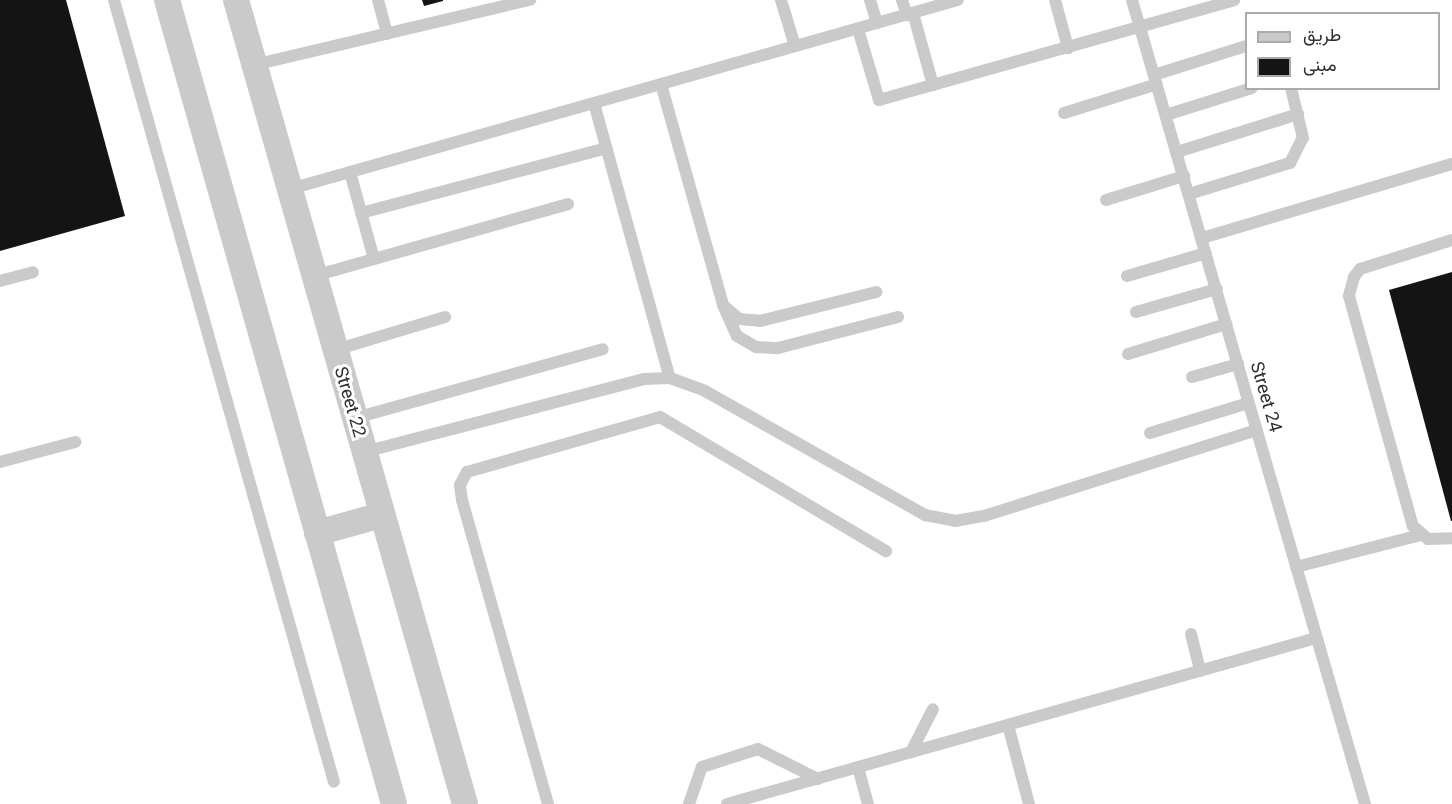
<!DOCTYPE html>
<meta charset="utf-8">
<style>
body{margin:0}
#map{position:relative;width:1452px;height:804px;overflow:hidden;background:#fff;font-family:Roboto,Vazirmatn,sans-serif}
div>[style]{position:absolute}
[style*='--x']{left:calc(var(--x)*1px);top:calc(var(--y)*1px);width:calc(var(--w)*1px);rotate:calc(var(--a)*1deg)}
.building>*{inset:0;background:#141414}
.service>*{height:12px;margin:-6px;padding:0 6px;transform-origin:6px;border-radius:6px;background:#cacaca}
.minor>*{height:26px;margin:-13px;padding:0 13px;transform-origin:13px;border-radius:13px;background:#cacaca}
span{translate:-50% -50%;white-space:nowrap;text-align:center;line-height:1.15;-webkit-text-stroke:6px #fff;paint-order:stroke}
.street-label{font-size:18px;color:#2d2d2d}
.legend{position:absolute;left:1245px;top:12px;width:195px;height:78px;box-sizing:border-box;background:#fff;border:2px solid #ababab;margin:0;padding:8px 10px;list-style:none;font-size:18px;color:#2d2d2d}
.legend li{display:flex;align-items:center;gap:12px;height:30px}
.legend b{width:30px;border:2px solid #ababab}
</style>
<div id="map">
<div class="building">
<div style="clip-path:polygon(0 0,66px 0,125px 216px,0 251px)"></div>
<div style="clip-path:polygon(422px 0,443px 0,443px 1px,424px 6px)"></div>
<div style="clip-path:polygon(1452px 272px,1452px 521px,1451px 521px,1389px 290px)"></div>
</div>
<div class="service">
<div style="--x:114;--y:0;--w:812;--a:74.29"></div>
<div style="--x:378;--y:0;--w:35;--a:75"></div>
<div style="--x:781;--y:0;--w:48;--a:73.1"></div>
<div style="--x:870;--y:0;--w:24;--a:73"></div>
<div style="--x:902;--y:0;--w:16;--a:72"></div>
<div style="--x:1055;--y:0;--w:50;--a:74.8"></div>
<div style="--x:1132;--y:0;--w:837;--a:73.84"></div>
<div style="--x:913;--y:13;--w:75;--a:74.5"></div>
<div style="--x:858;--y:29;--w:74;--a:73.5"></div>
<div style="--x:879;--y:100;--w:369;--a:-15.7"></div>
<div style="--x:254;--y:65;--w:284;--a:-13.3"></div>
<div style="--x:1154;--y:75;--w:96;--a:-17.5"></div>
<div style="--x:661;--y:84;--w:230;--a:74.3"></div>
<div style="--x:723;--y:305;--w:34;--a:66"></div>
<div style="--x:737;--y:336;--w:22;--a:30"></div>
<div style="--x:756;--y:347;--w:22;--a:3"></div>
<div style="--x:778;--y:348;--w:124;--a:-14.5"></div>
<div style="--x:594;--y:103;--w:285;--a:74.6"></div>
<div style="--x:1064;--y:113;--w:97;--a:-17.3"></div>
<div style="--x:1166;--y:115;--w:90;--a:-17.4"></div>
<div style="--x:1177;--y:152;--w:127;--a:-17.4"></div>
<div style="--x:350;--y:172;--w:90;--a:74.6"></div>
<div style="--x:290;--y:189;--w:694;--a:-15.8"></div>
<div style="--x:1189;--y:194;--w:106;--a:-17.1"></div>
<div style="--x:1290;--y:163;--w:28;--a:-63"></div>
<div style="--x:1303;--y:138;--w:51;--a:-103.5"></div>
<div style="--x:1106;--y:200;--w:82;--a:-17.1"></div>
<div style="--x:361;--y:213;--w:254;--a:-14.8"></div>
<div style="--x:1202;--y:238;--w:261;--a:-16.5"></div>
<div style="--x:1452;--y:240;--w:96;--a:162.5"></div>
<div style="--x:1360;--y:269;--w:10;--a:127"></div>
<div style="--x:1354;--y:277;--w:20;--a:105"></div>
<div style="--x:1349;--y:296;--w:239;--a:74.5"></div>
<div style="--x:1413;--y:526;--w:20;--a:41"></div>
<div style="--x:1428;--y:539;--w:24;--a:-2"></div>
<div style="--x:314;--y:276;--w:264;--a:-15.8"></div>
<div style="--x:1127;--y:276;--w:82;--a:-16.2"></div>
<div style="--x:0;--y:281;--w:34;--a:-15"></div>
<div style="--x:724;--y:306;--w:20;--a:41"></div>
<div style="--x:739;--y:319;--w:21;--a:5"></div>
<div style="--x:760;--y:321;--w:120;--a:-14"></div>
<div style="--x:1136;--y:312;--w:84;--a:-15.9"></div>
<div style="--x:335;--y:350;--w:115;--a:-16.7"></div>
<div style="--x:1128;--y:354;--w:103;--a:-16.9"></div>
<div style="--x:1192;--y:377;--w:48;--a:-15.8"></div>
<div style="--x:355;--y:418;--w:257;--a:-15.5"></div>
<div style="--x:1150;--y:433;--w:103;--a:-16.9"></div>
<div style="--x:364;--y:452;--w:289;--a:-14.6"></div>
<div style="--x:644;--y:379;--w:26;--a:-2"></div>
<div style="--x:670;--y:378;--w:37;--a:20"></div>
<div style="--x:705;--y:391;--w:253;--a:29.4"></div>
<div style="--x:925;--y:515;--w:31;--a:11"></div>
<div style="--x:955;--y:521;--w:29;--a:-10"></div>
<div style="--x:984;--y:516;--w:286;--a:-17.5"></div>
<div style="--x:0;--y:462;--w:78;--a:-14.9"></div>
<div style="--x:1296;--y:567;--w:129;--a:-14.4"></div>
<div style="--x:1191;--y:634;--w:38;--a:76"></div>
<div style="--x:1008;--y:725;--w:82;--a:75.1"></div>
<div style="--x:911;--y:752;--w:48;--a:-62.9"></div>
<div style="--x:858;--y:767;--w:38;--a:75"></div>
<div style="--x:548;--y:804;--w:316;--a:-105.8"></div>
<div style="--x:462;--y:500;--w:15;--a:-98"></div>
<div style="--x:460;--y:485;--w:15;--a:-62"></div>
<div style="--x:467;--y:472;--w:201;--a:-15.9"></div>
<div style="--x:660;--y:417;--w:263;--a:30.7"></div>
<div style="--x:689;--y:804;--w:39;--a:-71"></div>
<div style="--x:702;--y:767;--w:59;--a:-17.8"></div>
<div style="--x:758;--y:749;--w:67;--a:26.6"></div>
<div style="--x:727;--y:804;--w:612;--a:-15.74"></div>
</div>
<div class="minor">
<div style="--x:167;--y:0;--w:835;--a:74.23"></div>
<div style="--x:236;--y:0;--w:836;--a:74.1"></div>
<div style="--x:317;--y:533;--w:67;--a:-15.5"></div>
</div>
<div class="street-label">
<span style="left:1266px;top:397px;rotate:74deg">Street 24</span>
<span style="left:350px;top:402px;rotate:74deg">Street 22</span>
</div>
<ul class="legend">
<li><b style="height:8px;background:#cacaca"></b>طريق</li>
<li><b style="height:16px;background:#141414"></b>مبنى</li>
</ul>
</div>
